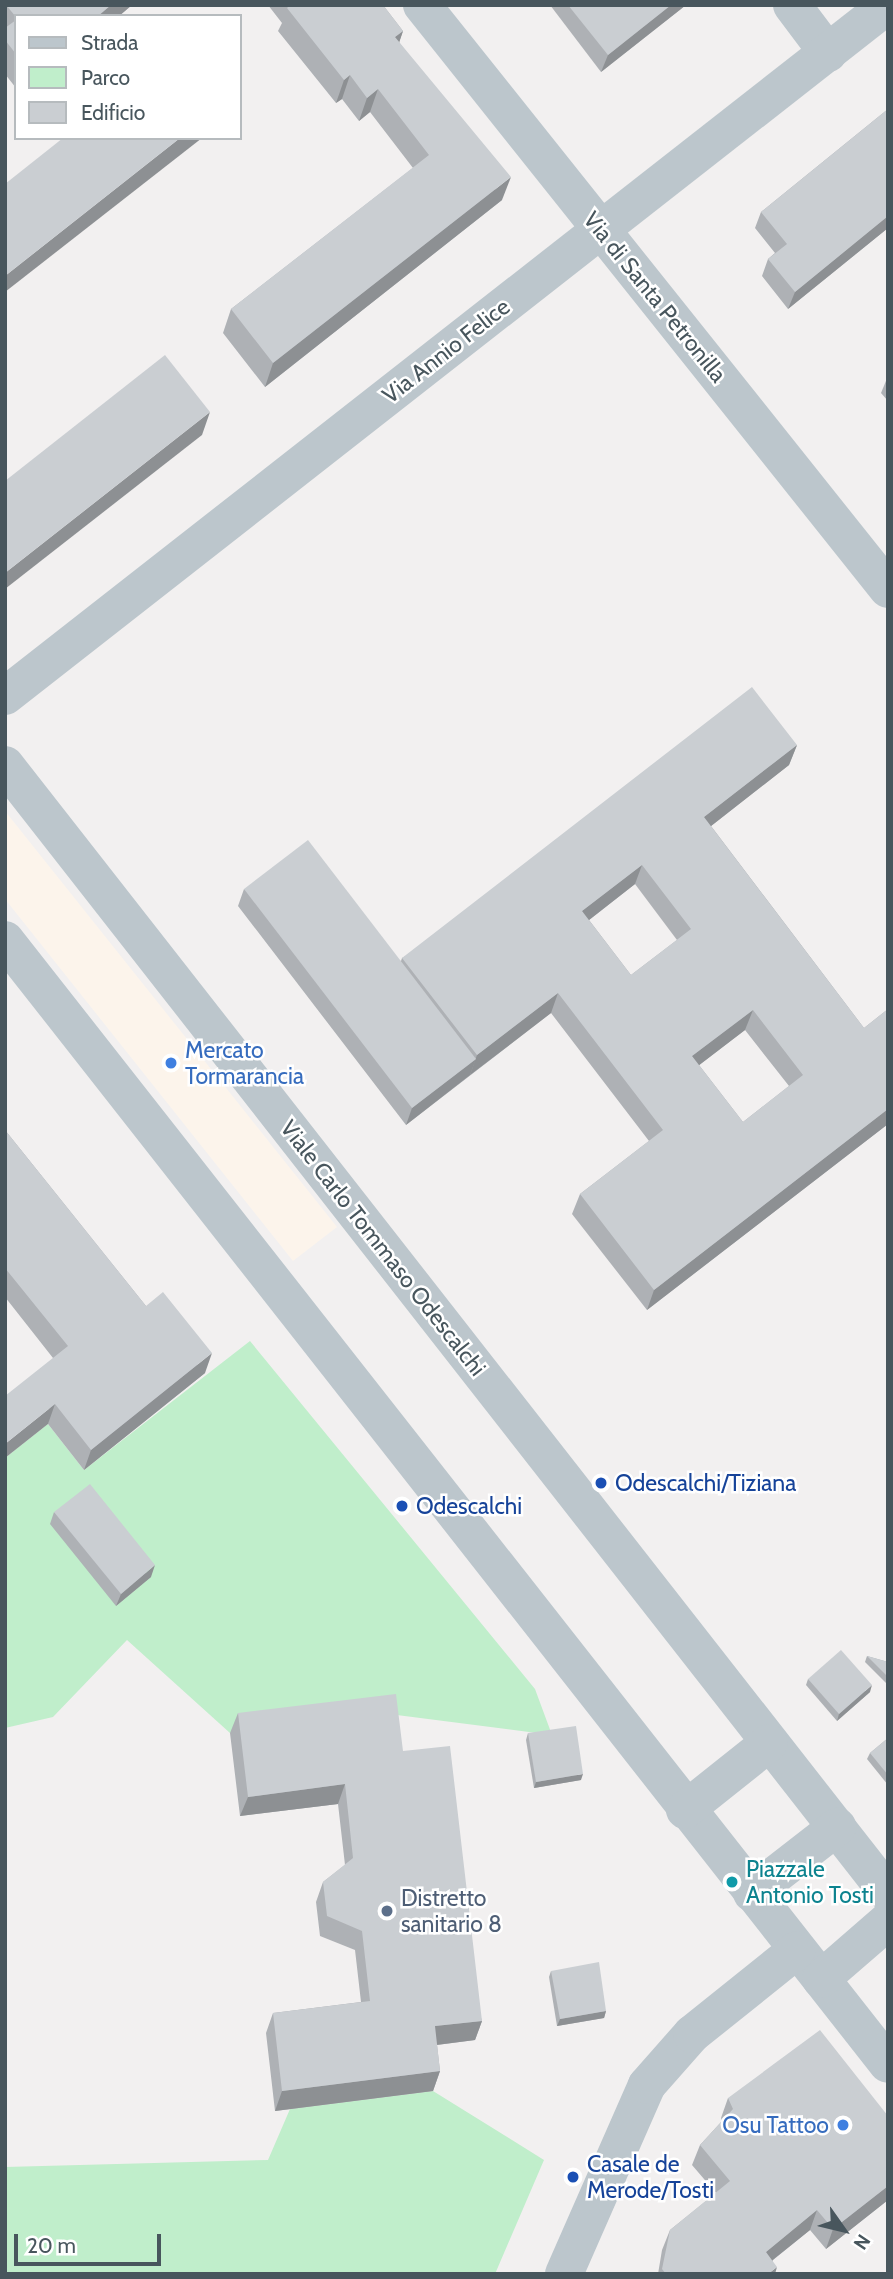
<!DOCTYPE html>
<style>
body{margin:0}
#map{position:relative;width:893px;height:2279px;overflow:hidden;background:#f2f0f0;font-family:Cabin,sans-serif}
div>[style]{position:absolute}
[style*='--x']{left:calc(var(--x)*1px);top:calc(var(--y)*1px);width:calc(var(--w)*1px);rotate:calc(var(--a)*1deg)}
.commercial>*{inset:0;background:#fcf4eb}
.green>*{inset:0;background:#c0eecb}
.minor>*{height:38px;margin:-19px;padding:0 19px;transform-origin:19px;border-radius:19px;background:#bcc6cc}
.wall>*{inset:0;background:#aeb1b5}
.shaded-wall>*{inset:0;background:#8d9093}
.building>*{inset:0;background:#caced2}
.dots>*{width:19px;height:19px;translate:-50% -50%;box-sizing:border-box;border:4px solid #fff;border-radius:50%}
span{translate:-50% -50%;white-space:nowrap;text-align:center;line-height:1.15;-webkit-text-stroke:5px #fff;paint-order:stroke}
.street-label{font-size:23px;color:#48565d}
.shop-label{font-size:23px;color:#366cbe}
.left{translate:0 -50%;text-align:left}
.right{translate:-100% -50%;text-align:right}
.transit-label{font-size:23px;color:#164399}
.culture-label{font-size:23px;color:#0d838f}
.service-label{font-size:23px;color:#4e5e75}
.frame{position:absolute;inset:0;border:7px solid #48565d;pointer-events:none}
.legend{position:absolute;left:14px;top:14px;width:228px;height:126px;box-sizing:border-box;background:#fff;border:2px solid #b6bbbe;margin:0;padding:9px 12px;list-style:none;font-size:21px;color:#48565d}
.legend li{display:flex;align-items:center;gap:14px;height:35px}
.legend b{width:35px;border:2px solid #b6bbbe}
.north{position:absolute;left:809px;top:2195px;width:70px;height:70px;-webkit-text-stroke:5px #fff;paint-order:stroke;rotate:124deg;font-size:19px;font-weight:700;line-height:28px;text-align:center;color:#48565d}
.north::after{content:'';display:block;margin:auto;width:24px;height:32px;background:#48565d;clip-path:polygon(50% 0,100% 100%,50% 72%,0 100%)}
.scale{position:absolute;left:14px;top:2234px;width:147px;height:32px;box-sizing:border-box;border:4px solid #48565d;border-top:0;padding-left:9px;font-size:21px;line-height:24px;white-space:nowrap;color:#48565d;-webkit-text-stroke:5px #fff;paint-order:stroke}
</style>
<div id="map">
<div class="commercial">
<div style="clip-path:polygon(5px 811px,337px 1227px,293px 1261px,5px 899px)"></div>
</div>
<div class="green">
<div style="clip-path:polygon(250px 1341px,535px 1689px,552px 1735px,389px 1714px,230px 1733px,127px 1640px,53px 1717px,5px 1728px,5px 1458px,48px 1424px,84px 1470px)"></div>
<div style="clip-path:polygon(433px 2091px,544px 2160px,495px 2274px,5px 2274px,5px 2167px,268px 2160px,290px 2109px)"></div>
</div>
<div class="minor">
<div style="--x:422;--y:5;--w:747;--a:51.41"></div>
<div style="--x:792;--y:5;--w:60;--a:53.1"></div>
<div style="--x:5;--y:696;--w:1121;--a:-38.05"></div>
<div style="--x:5;--y:765;--w:1433;--a:51.95"></div>
<div style="--x:5;--y:940;--w:1429;--a:51.85"></div>
<div style="--x:685;--y:1810;--w:107;--a:-38.6"></div>
<div style="--x:752;--y:1893;--w:108;--a:-37.8"></div>
<div style="--x:821;--y:1979;--w:89;--a:-40.9"></div>
<div style="--x:564;--y:2274;--w:206;--a:-66.3"></div>
<div style="--x:647;--y:2085;--w:68;--a:-48.6"></div>
<div style="--x:692;--y:2034;--w:134;--a:-38.7"></div>
</div>
<div class="wall">
<div style="clip-path:polygon(5px 5px,132px 5px,119px 16px,16px 16px,16px 88px,5px 74px)"></div>
<div style="clip-path:polygon(268px 5px,383px 5px,403px 31px,399px 42px,502px 200px,265px 387px,223px 333px,231px 309px,413px 168px,370px 112px,359px 121px,342px 99px,336px 103px,278px 31px,282px 23px)"></div>
<div style="clip-path:polygon(550px 5px,686px 5px,601px 72px)"></div>
<div style="clip-path:polygon(888px 109px,888px 228px,788px 309px,762px 276px,768px 259px,775px 253px,755px 228px,761px 212px)"></div>
<div style="clip-path:polygon(888px 376px,888px 401px,881px 393px)"></div>
<div style="clip-path:polygon(evenodd,797px 745px,789px 765px,711px 826px,864px 1028px,888px 1009px,888px 1124px,647px 1310px,572px 1214px,580px 1194px,649px 1141px,551px 1013px,406px 1125px,238px 906px,244px 889px,401px 961px,402px 958px,797px 745px,635px 884px,677px 940px,631px 975px,589px 920px,635px 884px,797px 745px,745px 1030px,789px 1086px,743px 1122px,699px 1065px,745px 1030px)"></div>
<div style="clip-path:polygon(5px 1130px,146px 1306px,205px 1373px,84px 1470px,48px 1424px,53px 1358px,5px 1297px)"></div>
<div style="clip-path:polygon(54px 1512px,151px 1577px,116px 1606px,50px 1524px)"></div>
<div style="clip-path:polygon(867px 1656px,888px 1662px,888px 1685px,865px 1662px)"></div>
<div style="clip-path:polygon(808px 1679px,870px 1692px,837px 1721px,806px 1685px)"></div>
<div style="clip-path:polygon(238px 1713px,403px 1751px,482px 2021px,475px 2040px,437px 2045px,440px 2071px,433px 2091px,275px 2111px,266px 2033px,273px 2013px,361px 2002px,355px 1950px,320px 1936px,316px 1902px,323px 1882px,345px 1865px,338px 1804px,240px 1816px,230px 1733px)"></div>
<div style="clip-path:polygon(528px 1733px,581px 1780px,534px 1788px,526px 1740px)"></div>
<div style="clip-path:polygon(888px 1738px,888px 1785px,867px 1759px,870px 1753px)"></div>
<div style="clip-path:polygon(551px 1971px,606px 2011px,604px 2018px,557px 2026px,549px 1977px)"></div>
<div style="clip-path:polygon(728px 2098px,888px 2116px,888px 2200px,826px 2249px,810px 2230px,773px 2260px,768px 2274px,658px 2274px,662px 2250px,670px 2230px,716px 2193px,692px 2165px,700px 2145px,722px 2121px,721px 2118px)"></div>
</div>
<div class="shaded-wall">
<div style="clip-path:polygon(111px 5px,132px 5px,119px 16px,98px 16px)"></div>
<div style="clip-path:polygon(671px 5px,686px 5px,601px 72px,608px 55px)"></div>
<div style="clip-path:polygon(403px 31px,395px 55px,395px 37px)"></div>
<div style="clip-path:polygon(350px 75px,342px 99px,336px 103px,344px 80px)"></div>
<div style="clip-path:polygon(378px 89px,370px 112px,359px 121px,367px 98px)"></div>
<div style="clip-path:polygon(180px 138px,202px 138px,5px 292px,5px 276px)"></div>
<div style="clip-path:polygon(511px 177px,502px 200px,265px 387px,273px 363px)"></div>
<div style="clip-path:polygon(888px 216px,888px 228px,788px 309px,795px 292px)"></div>
<div style="clip-path:polygon(210px 412px,202px 435px,5px 589px,5px 573px)"></div>
<div style="clip-path:polygon(797px 745px,789px 765px,697px 837px,704px 817px)"></div>
<div style="clip-path:polygon(642px 865px,635px 884px,575px 931px,582px 911px)"></div>
<div style="clip-path:polygon(558px 993px,551px 1013px,470px 1075px,477px 1055px)"></div>
<div style="clip-path:polygon(753px 1010px,745px 1030px,685px 1076px,692px 1056px)"></div>
<div style="clip-path:polygon(476px 1059px,470px 1075px,406px 1125px,412px 1108px)"></div>
<div style="clip-path:polygon(888px 1109px,888px 1124px,647px 1310px,654px 1290px)"></div>
<div style="clip-path:polygon(212px 1353px,205px 1373px,84px 1470px,91px 1450px)"></div>
<div style="clip-path:polygon(55px 1404px,48px 1424px,5px 1458px,5px 1444px)"></div>
<div style="clip-path:polygon(155px 1565px,151px 1577px,116px 1606px,121px 1594px)"></div>
<div style="clip-path:polygon(872px 1685px,870px 1692px,837px 1721px,839px 1714px)"></div>
<div style="clip-path:polygon(583px 1774px,581px 1780px,534px 1788px,536px 1782px)"></div>
<div style="clip-path:polygon(345px 1784px,338px 1804px,240px 1816px,248px 1797px)"></div>
<div style="clip-path:polygon(606px 2011px,604px 2018px,557px 2026px,560px 2019px)"></div>
<div style="clip-path:polygon(482px 2021px,475px 2040px,428px 2046px,435px 2026px)"></div>
<div style="clip-path:polygon(440px 2071px,433px 2091px,275px 2111px,282px 2091px)"></div>
<div style="clip-path:polygon(888px 2186px,888px 2200px,826px 2249px,833px 2229px)"></div>
<div style="clip-path:polygon(817px 2210px,810px 2230px,759px 2271px,766px 2252px)"></div>
<div style="clip-path:polygon(777px 2267px,775px 2274px,768px 2274px)"></div>
</div>
<div class="building">
<div style="clip-path:polygon(6px 5px,111px 5px,98px 16px,16px 16px,16px 17px)"></div>
<div style="clip-path:polygon(290px 5px,383px 5px,403px 31px,395px 37px,511px 177px,273px 363px,231px 309px,429px 155px,378px 89px,367px 98px,350px 75px,344px 80px,287px 8px)"></div>
<div style="clip-path:polygon(568px 5px,671px 5px,608px 55px)"></div>
<div style="clip-path:polygon(16px 20px,16px 54px,5px 40px,5px 28px)"></div>
<div style="clip-path:polygon(888px 109px,888px 216px,795px 292px,768px 259px,787px 244px,761px 212px)"></div>
<div style="clip-path:polygon(63px 138px,180px 138px,5px 276px,5px 184px)"></div>
<div style="clip-path:polygon(165px 355px,210px 412px,5px 573px,5px 481px)"></div>
<div style="clip-path:polygon(evenodd,752px 687px,797px 745px,704px 817px,864px 1028px,888px 1009px,888px 1109px,654px 1290px,580px 1194px,663px 1130px,558px 993px,477px 1055px,402px 958px,752px 687px,642px 865px,691px 929px,631px 975px,582px 911px,642px 865px,752px 687px,753px 1010px,803px 1075px,743px 1122px,692px 1056px,753px 1010px)"></div>
<div style="clip-path:polygon(308px 840px,476px 1059px,412px 1108px,244px 889px)"></div>
<div style="clip-path:polygon(5px 1130px,146px 1306px,163px 1292px,212px 1353px,91px 1450px,55px 1404px,5px 1444px,5px 1396px,68px 1346px,5px 1268px)"></div>
<div style="clip-path:polygon(90px 1484px,155px 1565px,121px 1594px,54px 1512px)"></div>
<div style="clip-path:polygon(841px 1650px,872px 1685px,839px 1714px,808px 1679px)"></div>
<div style="clip-path:polygon(867px 1656px,888px 1662px,888px 1677px)"></div>
<div style="clip-path:polygon(396px 1694px,403px 1751px,450px 1746px,482px 2021px,435px 2026px,440px 2071px,282px 2091px,273px 2013px,370px 2001px,362px 1931px,327px 1916px,323px 1882px,353px 1858px,345px 1784px,248px 1797px,238px 1713px)"></div>
<div style="clip-path:polygon(576px 1726px,583px 1774px,536px 1782px,528px 1733px)"></div>
<div style="clip-path:polygon(888px 1738px,888px 1775px,870px 1753px)"></div>
<div style="clip-path:polygon(599px 1962px,606px 2011px,560px 2019px,551px 1971px)"></div>
<div style="clip-path:polygon(820px 2030px,888px 2116px,888px 2186px,833px 2229px,817px 2210px,766px 2252px,777px 2267px,768px 2274px,666px 2274px,662px 2269px,670px 2230px,730px 2181px,700px 2145px,733px 2109px,728px 2098px)"></div>
</div>
<div class="dots">
<div style="left:171px;top:1063px;background:#3f7fe0"></div>
<div style="left:601px;top:1483px;background:#1a4fb4"></div>
<div style="left:402px;top:1506px;background:#1a4fb4"></div>
<div style="left:732px;top:1882px;background:#0f9aa8"></div>
<div style="left:387px;top:1911px;background:#5c6f8a"></div>
<div style="left:843px;top:2125px;background:#3f7fe0"></div>
<div style="left:573px;top:2177px;background:#1a4fb4"></div>
</div>
<div class="street-label">
<span style="left:655px;top:297px;rotate:51deg">Via di Santa Petronilla</span>
<span style="left:446px;top:351px;rotate:-38deg">Via Annio Felice</span>
<span style="left:383px;top:1248px;rotate:52deg">Viale Carlo Tommaso Odescalchi</span>
</div>
<div class="shop-label">
<span class="left" style="left:185px;top:1063px">Mercato<br>Tormarancia</span>
<span class="right" style="left:829px;top:2125px">Osu Tattoo</span>
</div>
<div class="transit-label">
<span class="left" style="left:615px;top:1483px">Odescalchi/Tiziana</span>
<span class="left" style="left:416px;top:1506px">Odescalchi</span>
<span class="left" style="left:587px;top:2177px">Casale de<br>Merode/Tosti</span>
</div>
<div class="culture-label">
<span class="left" style="left:746px;top:1882px">Piazzale<br>Antonio Tosti</span>
</div>
<div class="service-label">
<span class="left" style="left:401px;top:1911px">Distretto<br>sanitario 8</span>
</div>
<div class="frame"></div>
<ul class="legend">
<li><b style="height:9px;background:#bcc6cc"></b>Strada</li>
<li><b style="height:19px;background:#c0eecb"></b>Parco</li>
<li><b style="height:19px;background:#caced2"></b>Edificio</li>
</ul>
<div class="north">N</div>
<div class="scale">20 m</div>
</div>
